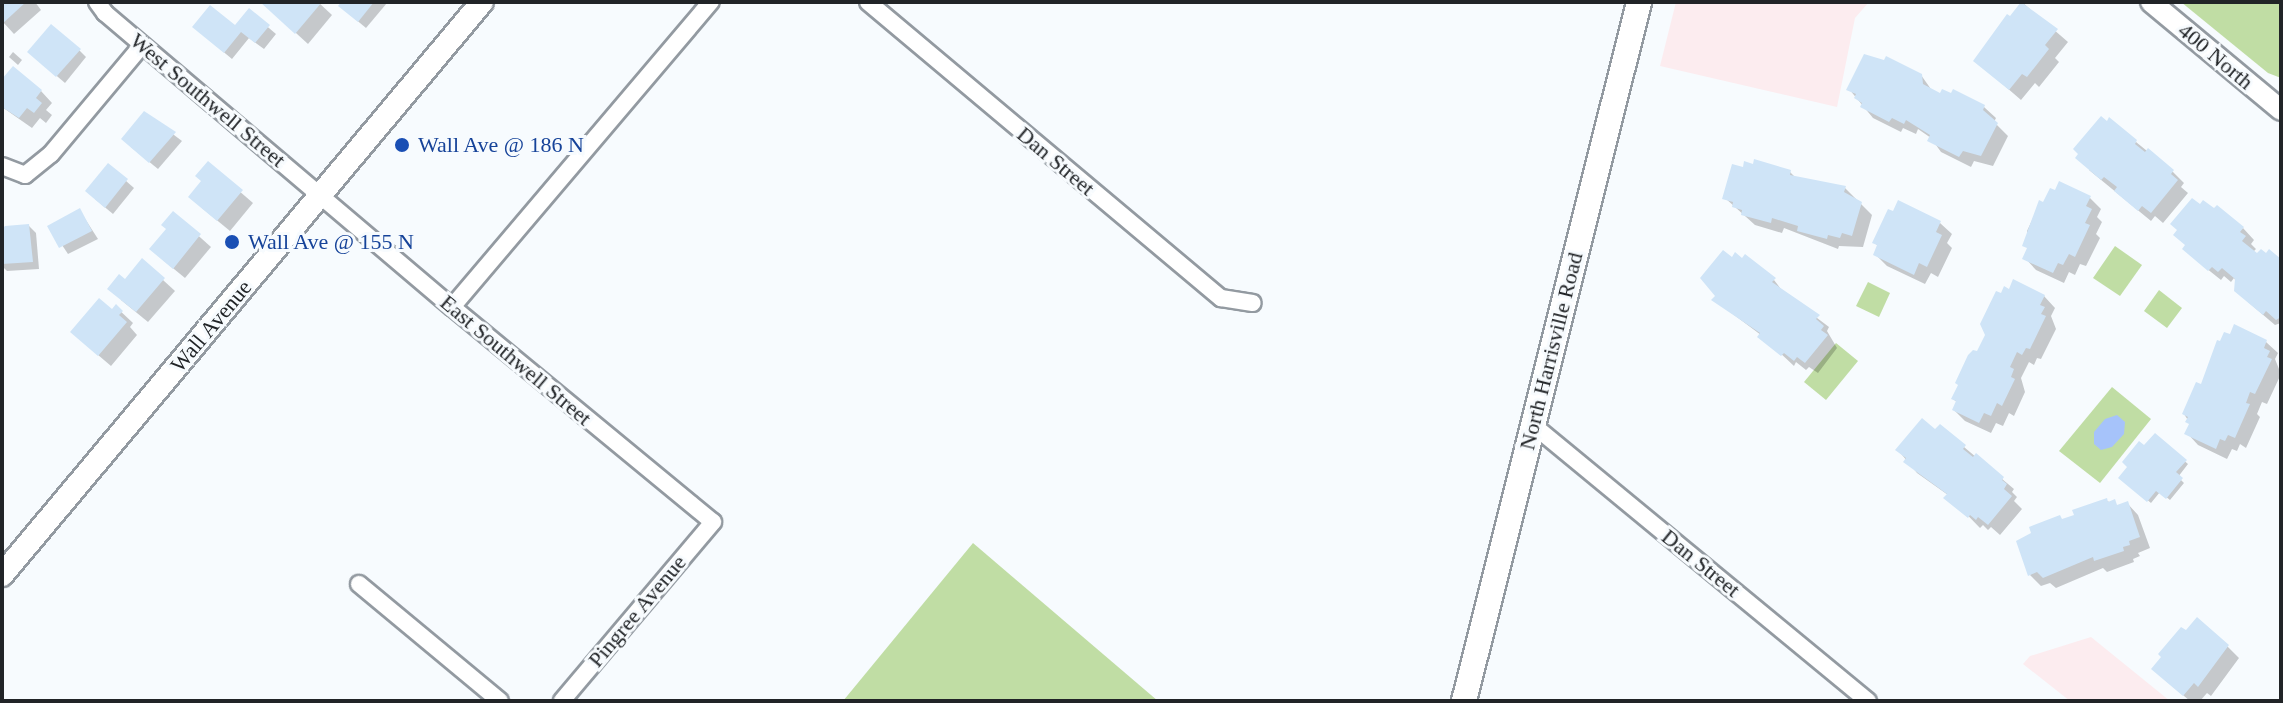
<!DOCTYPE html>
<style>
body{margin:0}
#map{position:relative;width:2283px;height:703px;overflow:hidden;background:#f7fbfe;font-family:Georgia,serif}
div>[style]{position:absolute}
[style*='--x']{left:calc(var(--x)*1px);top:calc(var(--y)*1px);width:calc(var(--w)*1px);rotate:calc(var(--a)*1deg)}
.commercial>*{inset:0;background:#fcecef}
.green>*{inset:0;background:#c0dda4}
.water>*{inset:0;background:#a6c3fa}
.shadow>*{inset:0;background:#0003}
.building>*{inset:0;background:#cfe4f7}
.roads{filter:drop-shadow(2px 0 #939aa1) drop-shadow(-2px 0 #939aa1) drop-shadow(0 2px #939aa1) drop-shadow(0 -2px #939aa1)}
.minor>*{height:16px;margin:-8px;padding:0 8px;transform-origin:8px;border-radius:8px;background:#fff}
.tertiary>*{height:20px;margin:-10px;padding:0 10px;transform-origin:10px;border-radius:10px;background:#fff}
.secondary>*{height:22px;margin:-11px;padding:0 11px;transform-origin:11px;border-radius:11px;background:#fff}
.primary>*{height:24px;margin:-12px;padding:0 12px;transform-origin:12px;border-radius:12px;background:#fff}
.dots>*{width:22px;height:22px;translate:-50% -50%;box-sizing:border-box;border:4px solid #f7fbfe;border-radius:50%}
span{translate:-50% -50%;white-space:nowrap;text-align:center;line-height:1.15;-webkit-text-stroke:6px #f7fbfe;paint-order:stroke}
.street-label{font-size:22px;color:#212427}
.transit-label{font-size:22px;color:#164399}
.left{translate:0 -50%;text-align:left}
.frame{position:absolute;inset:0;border:4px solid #212427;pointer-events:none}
</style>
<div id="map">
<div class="commercial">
<div style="clip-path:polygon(1676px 2px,1869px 2px,1855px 18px,1837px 107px,1660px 66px)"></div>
<div style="clip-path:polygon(2091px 637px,2170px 701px,2070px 701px,2023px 664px,2030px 656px)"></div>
</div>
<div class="green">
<div style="clip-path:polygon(2181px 2px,2281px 2px,2281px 78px,2268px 73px)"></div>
<div style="clip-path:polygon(2115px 246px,2142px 265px,2120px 296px,2093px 278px)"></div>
<div style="clip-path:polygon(1868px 282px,1890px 293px,1879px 317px,1856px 306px)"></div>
<div style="clip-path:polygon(2159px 290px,2182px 308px,2167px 328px,2144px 311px)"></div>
<div style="clip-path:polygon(1836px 343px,1858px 361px,1826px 400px,1804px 382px)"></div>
<div style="clip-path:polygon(2112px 387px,2151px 419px,2100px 483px,2059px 451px)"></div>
<div style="clip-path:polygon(973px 543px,1158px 701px,843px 701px)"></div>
</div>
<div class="water">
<div style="clip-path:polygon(2117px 415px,2125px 422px,2124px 434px,2112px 447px,2101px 450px,2094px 444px,2094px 432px,2105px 419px)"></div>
</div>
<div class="shadow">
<div style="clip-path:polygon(2px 2px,35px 2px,41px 10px,14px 34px,2px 21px)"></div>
<div style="clip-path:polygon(262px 2px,318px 2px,332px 15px,308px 44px)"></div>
<div style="clip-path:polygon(343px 2px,386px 2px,387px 3px,366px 28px,348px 13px)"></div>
<div style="clip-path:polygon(2023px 3px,2068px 42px,2055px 58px,2059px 62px,2039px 87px,2035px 83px,2021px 100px,1976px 61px)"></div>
<div style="clip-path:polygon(249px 11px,276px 34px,264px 49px,249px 38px,232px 59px,202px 34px,235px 28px)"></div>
<div style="clip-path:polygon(79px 50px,86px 57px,65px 83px,37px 59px)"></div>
<div style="clip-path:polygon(13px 52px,22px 60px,18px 65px,9px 57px)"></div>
<div style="clip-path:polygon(1921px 75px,1933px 92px,1952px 96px,1954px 92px,1984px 107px,1996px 118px,1994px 122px,2008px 136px,1993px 166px,1974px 161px,1971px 167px,1941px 152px,1931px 138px,1918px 129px,1916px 134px,1903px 128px,1901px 132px,1873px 118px,1849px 89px)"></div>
<div style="clip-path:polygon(2px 82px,41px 91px,52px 103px,46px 110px,52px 115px,46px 123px,40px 118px,32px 128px,2px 107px)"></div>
<div style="clip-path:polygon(145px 113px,182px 141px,158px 169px,131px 147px)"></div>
<div style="clip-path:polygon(2136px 142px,2173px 172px,2184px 183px,2181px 187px,2188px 193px,2163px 223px,2155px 216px,2151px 221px,2089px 170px)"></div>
<div style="clip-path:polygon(208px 164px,253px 203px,230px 231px,202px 208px)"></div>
<div style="clip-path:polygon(109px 166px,134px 188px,113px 214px,95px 199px)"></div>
<div style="clip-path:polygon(1790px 172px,1796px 178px,1845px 188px,1872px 215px,1863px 247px,1839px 246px,1838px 249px,1784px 228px,1782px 233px,1755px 225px,1725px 198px)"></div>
<div style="clip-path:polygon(2090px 198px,2101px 209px,2097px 217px,2102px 222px,2096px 234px,2100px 238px,2086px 266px,2080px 264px,2075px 275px,2069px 272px,2064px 283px,2036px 270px,2025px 258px,2029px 250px,2027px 231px,2040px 203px)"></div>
<div style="clip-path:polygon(80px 211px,98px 239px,68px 254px,50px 227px)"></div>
<div style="clip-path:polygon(173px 213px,211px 247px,185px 278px,163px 260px)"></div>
<div style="clip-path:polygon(1940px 223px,1952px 234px,1947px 243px,1952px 248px,1938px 277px,1931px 273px,1925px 284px,1887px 266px,1875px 254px,1879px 247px,1874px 242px)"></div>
<div style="clip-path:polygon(29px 226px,36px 233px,39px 269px,7px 271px,2px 266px,2px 231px)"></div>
<div style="clip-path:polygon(2243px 228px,2254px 240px,2251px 244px,2256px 249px,2253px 252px,2281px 262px,2281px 323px,2275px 325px,2248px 302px,2234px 278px,2231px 282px,2224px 276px,2221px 280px,2196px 260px)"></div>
<div style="clip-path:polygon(163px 280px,175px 291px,148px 322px,121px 300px,125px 281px)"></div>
<div style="clip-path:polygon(1774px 280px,1784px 293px,1829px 327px,1827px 331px,1837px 348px,1818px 373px,1809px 367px,1806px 370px,1796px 362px,1794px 366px,1761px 335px,1714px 300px)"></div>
<div style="clip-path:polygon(2044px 296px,2055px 308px,2051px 316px,2056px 329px,2041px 359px,2037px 358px,2034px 365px,2029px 362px,2021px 378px,2025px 392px,2014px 416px,2009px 413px,2003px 426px,1996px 423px,1991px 433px,1965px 421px,1954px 410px,1958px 403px,1953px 399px,1978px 354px)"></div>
<div style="clip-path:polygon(116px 307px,133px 323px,130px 327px,137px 335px,111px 366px,84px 343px)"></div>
<div style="clip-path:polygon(2266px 342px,2278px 353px,2275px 359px,2281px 374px,2267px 404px,2262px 402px,2257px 414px,2260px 417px,2246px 448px,2240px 444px,2237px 451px,2232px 449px,2227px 459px,2198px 445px,2187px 433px,2191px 425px,2184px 414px,2202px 386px)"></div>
<div style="clip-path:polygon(1936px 432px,1964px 447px,2014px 489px,2012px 492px,2017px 497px,2014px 501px,2022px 509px,2000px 535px,1991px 527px,1988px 530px,1983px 525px,1980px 528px,1948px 495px,1917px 473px,1898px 450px)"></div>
<div style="clip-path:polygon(2155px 436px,2188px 464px,2178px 477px,2184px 483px,2170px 500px,2160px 492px,2151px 503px,2121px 478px)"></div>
<div style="clip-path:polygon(2107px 501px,2119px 506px,2127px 503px,2138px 515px,2150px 548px,2138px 553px,2140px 556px,2133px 559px,2134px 562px,2107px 572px,2103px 568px,2056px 588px,2050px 583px,2041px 586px,2030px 575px,2063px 521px)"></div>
<div style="clip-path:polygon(2227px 646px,2239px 658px,2211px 696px,2207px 693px,2200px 701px,2190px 701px,2165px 680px,2164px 657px)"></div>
</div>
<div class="building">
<div style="clip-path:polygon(2px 2px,26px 2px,2px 24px)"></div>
<div style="clip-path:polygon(260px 2px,322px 2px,295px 34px)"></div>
<div style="clip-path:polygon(341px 2px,374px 2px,358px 22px,338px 6px)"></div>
<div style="clip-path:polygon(2021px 2px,2058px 29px,2045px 45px,2049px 49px,2027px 77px,2022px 74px,2009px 90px,1973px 61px,2007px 14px,2010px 16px)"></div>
<div style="clip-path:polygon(210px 5px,235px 25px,249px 8px,270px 25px,255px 43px,241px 32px,224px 53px,192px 27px)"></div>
<div style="clip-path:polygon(51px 24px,81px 49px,56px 77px,27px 52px)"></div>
<div style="clip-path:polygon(1864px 54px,1884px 60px,1886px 56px,1922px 74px,1923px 84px,1940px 93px,1942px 89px,1951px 93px,1953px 89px,1985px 105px,1983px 110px,1998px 123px,1981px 156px,1963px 151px,1959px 157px,1927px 141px,1930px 135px,1906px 120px,1904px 124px,1892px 118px,1889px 122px,1860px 107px,1862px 103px,1854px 98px,1856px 94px,1846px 90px)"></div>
<div style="clip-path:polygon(13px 66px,42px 90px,36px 98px,42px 103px,34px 113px,27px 108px,19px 118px,2px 107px,2px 79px)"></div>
<div style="clip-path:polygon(144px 111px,176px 132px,149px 163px,121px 139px)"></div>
<div style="clip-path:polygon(2101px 116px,2107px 121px,2109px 117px,2137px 140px,2135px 144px,2145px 152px,2148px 148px,2174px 170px,2171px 174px,2178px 180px,2151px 213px,2142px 206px,2138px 211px,2114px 191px,2117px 187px,2104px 177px,2101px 180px,2075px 158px,2078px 154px,2073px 149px)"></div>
<div style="clip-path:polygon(1754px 159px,1791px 170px,1790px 175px,1846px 186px,1844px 192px,1862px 202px,1852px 236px,1842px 233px,1840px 238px,1828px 235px,1827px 239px,1797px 231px,1798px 226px,1772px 218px,1771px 223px,1741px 215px,1742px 210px,1732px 207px,1733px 202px,1722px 199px,1732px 164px,1743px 167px,1744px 161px,1753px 164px)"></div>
<div style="clip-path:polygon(208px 161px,243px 190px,217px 221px,188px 197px,201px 181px,195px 176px)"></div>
<div style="clip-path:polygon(108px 163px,128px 179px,105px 208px,85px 191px)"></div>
<div style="clip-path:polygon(2059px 181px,2091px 196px,2086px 206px,2092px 209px,2085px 223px,2090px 225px,2075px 257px,2069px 254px,2063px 265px,2058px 263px,2053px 273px,2022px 259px,2027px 248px,2022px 246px,2039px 200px,2043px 202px,2050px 188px,2055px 190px)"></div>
<div style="clip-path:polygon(2192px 198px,2200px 204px,2203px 200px,2214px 208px,2217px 205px,2244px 227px,2240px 232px,2246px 236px,2242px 241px,2257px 253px,2261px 249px,2266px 253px,2269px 249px,2281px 259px,2281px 317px,2276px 320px,2266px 311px,2263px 315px,2234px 291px,2235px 279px,2222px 268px,2218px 272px,2212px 267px,2208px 271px,2182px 249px,2185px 245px,2173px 235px,2177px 230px,2170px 224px)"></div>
<div style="clip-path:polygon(1898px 200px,1941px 221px,1936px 232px,1942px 235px,1927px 267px,1919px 263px,1914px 275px,1873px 255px,1877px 245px,1872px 243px,1888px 209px,1893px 211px)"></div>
<div style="clip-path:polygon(80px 208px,92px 231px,59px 248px,47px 226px)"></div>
<div style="clip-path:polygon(173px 211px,201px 234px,173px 269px,149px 249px,166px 229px,161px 225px)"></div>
<div style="clip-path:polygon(29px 224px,33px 262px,2px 264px,2px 229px,5px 226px)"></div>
<div style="clip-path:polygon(1723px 250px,1732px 257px,1735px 252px,1742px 258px,1745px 254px,1776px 278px,1772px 282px,1820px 315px,1816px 319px,1824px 326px,1821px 330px,1828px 335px,1805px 363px,1797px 357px,1794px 361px,1784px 353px,1781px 356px,1757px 337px,1760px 333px,1711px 300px,1715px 296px,1700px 278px)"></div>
<div style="clip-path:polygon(142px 258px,165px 278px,136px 312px,107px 289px,119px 274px,125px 279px)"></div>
<div style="clip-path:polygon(2013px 279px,2045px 295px,2040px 305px,2045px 307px,2041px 314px,2046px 316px,2030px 349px,2026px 348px,2022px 355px,2017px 352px,2010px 367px,2014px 369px,2011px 377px,2015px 379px,2002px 406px,1997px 403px,1991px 416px,1984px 413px,1979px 423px,1952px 410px,1956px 401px,1951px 399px,1958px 385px,1955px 383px,1968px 355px,1973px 350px,1977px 351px,1985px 335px,1980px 324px,1996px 291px,2001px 293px,2004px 286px,2009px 289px)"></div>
<div style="clip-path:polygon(99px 298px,112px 309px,116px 304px,123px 311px,119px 315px,127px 322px,98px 356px,70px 332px)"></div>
<div style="clip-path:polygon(2234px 324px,2267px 340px,2264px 348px,2270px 351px,2267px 357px,2272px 359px,2255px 394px,2250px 392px,2246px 403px,2250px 404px,2235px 438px,2228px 435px,2225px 441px,2220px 439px,2216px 449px,2184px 434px,2189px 424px,2185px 422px,2188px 417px,2182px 414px,2196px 382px,2201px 384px,2217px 340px,2220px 341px,2224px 332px,2230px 334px)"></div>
<div style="clip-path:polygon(1922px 418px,1935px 429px,1940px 424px,1966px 445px,1963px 449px,1973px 457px,1976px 453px,2004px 477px,2002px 480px,2007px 484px,2004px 489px,2012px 496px,1988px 525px,1978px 517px,1976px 520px,1970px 515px,1968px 518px,1943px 498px,1947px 494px,1903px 462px,1906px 458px,1895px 450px)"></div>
<div style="clip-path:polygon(2155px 433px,2187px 460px,2176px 472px,2183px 478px,2166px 499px,2156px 491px,2147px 502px,2118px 478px,2127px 467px,2122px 462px,2139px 441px,2144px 445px)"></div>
<div style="clip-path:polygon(2107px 498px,2108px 502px,2115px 499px,2117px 505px,2128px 501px,2140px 537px,2129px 541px,2130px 545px,2123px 547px,2124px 551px,2094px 561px,2093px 557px,2043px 578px,2037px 572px,2028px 576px,2016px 541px,2031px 533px,2029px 527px,2060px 515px,2062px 519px,2074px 515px,2072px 510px)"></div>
<div style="clip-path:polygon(2197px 617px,2229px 645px,2198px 687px,2194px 683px,2183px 696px,2151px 669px,2161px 657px,2158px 654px,2181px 627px,2186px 630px)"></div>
</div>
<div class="roads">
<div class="minor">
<div style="--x:97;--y:2;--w:14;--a:54"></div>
<div style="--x:105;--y:13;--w:455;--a:40.3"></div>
<div style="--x:452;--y:307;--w:338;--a:39.5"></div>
<div style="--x:713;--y:522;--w:234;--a:130.2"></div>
<div style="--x:868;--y:2;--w:461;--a:40"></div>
<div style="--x:1221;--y:298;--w:32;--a:9"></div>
<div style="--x:2;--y:166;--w:25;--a:21"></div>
<div style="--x:25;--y:175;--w:33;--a:-39"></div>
<div style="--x:51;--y:154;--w:142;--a:-50.1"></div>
<div style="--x:452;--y:307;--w:400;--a:-49.7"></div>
<div style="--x:1533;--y:425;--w:434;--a:39.5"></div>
<div style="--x:359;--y:584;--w:183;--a:39.7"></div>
</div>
<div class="tertiary">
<div style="--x:2151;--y:2;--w:169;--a:39.7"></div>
</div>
<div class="secondary">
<div style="--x:2;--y:575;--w:747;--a:-50.05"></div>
</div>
<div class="primary">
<div style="--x:1464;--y:701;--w:721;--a:-75.94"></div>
</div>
</div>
<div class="dots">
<div style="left:402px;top:145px;background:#1a4fb4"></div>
<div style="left:232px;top:242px;background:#1a4fb4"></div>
</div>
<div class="street-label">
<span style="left:2216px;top:56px;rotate:40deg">400 North</span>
<span style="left:208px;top:100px;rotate:40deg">West Southwell Street</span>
<span style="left:1056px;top:161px;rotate:40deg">Dan Street</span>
<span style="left:211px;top:326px;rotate:-50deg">Wall Avenue</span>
<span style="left:1551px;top:351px;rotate:-76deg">North Harrisville Road</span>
<span style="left:516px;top:360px;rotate:40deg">East Southwell Street</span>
<span style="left:1701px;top:563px;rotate:39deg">Dan Street</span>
<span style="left:637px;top:611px;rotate:-50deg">Pingree Avenue</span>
</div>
<div class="transit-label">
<span class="left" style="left:418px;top:145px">Wall Ave @ 186 N</span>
<span class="left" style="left:248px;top:242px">Wall Ave @ 155 N</span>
</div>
<div class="frame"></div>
</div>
